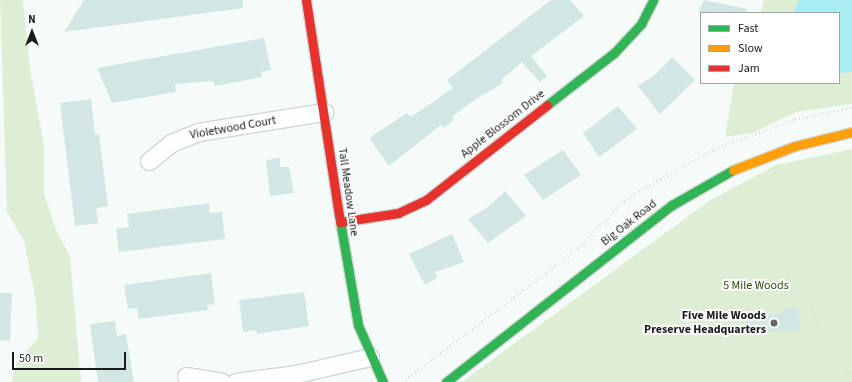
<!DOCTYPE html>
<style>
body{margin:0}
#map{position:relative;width:852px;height:382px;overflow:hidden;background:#f5fbf8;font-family:"Source Sans 3",sans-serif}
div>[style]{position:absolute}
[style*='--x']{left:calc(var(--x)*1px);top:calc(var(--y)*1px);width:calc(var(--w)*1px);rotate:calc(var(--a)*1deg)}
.green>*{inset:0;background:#ddeed4}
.water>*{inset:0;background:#a9ecf2}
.building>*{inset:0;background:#d2e7e4}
.path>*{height:2.5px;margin-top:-1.25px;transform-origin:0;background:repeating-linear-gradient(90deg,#dfe1e0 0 1px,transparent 0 4px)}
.roads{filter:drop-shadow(1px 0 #d2d6d4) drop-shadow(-1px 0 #d2d6d4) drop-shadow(0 1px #d2d6d4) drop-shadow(0 -1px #d2d6d4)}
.street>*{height:17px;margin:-8.5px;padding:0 8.5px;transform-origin:8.5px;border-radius:8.5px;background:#fefefe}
.fast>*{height:9px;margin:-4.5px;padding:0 4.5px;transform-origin:4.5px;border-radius:4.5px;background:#30b455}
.slow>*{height:9px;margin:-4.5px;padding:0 4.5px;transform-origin:4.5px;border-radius:4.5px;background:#ff9f0a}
.jam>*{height:9px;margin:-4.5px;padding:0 4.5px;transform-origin:4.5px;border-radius:4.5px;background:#e5322d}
.dots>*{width:11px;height:11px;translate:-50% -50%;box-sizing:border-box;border:2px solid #fff;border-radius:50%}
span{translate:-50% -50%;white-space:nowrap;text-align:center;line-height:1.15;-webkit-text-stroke:4px #fff;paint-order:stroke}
.street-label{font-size:12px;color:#171b1a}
.park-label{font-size:12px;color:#294806}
.poi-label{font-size:12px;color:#171b1a;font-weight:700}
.right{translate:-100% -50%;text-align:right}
.legend{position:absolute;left:700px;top:12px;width:140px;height:72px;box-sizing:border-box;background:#fff;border:1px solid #a2a4a3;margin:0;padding:5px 7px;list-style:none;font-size:12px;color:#171b1a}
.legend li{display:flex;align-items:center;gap:8px;height:20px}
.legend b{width:20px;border:1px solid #a2a4a3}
.north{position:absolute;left:12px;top:12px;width:40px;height:40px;-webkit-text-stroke:3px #fff;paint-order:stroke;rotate:0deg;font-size:11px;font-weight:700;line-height:16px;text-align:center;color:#171b1a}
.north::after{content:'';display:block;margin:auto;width:14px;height:18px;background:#171b1a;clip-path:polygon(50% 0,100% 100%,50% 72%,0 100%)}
.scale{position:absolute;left:12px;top:352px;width:114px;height:18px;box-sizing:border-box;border:2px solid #171b1a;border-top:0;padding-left:5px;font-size:12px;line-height:14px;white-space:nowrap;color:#171b1a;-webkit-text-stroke:3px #fff;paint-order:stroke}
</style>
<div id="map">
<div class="green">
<div style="clip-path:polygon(0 0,23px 0,30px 68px,44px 147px,44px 193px,57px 232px,70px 257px,81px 382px,12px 382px,17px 363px,38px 338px,36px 301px,24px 241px,7px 212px)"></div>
<div style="clip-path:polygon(764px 0,852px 0,852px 104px,796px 112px,752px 133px,725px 137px,734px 83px,839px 83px,839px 13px,760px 13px)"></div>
<div style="clip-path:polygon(852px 149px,852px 382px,462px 382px,709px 201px,776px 165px)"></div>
</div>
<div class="water">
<div style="clip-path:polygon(799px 0,852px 0,852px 72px,839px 73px,839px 13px,794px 13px)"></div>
</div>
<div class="building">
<div style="clip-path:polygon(84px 0,243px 0,243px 8px,64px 32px)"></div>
<div style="clip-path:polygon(551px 0,570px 0,584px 16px,531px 56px,547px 76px,540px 82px,522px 62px,501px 80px,503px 83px,470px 103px,452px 117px,454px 120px,443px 128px,441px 125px,389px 166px,369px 138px,407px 113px,411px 117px,453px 88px,447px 80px)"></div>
<div style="clip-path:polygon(704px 0,747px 9px,747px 13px,698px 13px)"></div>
<div style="clip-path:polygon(264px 38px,271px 70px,261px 72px,262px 77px,215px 86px,213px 81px,175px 84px,176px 92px,112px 103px,97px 68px)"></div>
<div style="clip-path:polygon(672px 57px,695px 80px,660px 114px,638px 86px,656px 74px)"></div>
<div style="clip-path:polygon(91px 99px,95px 135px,99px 134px,108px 206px,96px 208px,98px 223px,75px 226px,60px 103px)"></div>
<div style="clip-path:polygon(618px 106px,637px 129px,599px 157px,583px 133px)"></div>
<div style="clip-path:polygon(563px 150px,581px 175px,543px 200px,524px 175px)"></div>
<div style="clip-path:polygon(280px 158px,280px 167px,289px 167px,294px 193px,270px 196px,266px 160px)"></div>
<div style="clip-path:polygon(505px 191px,526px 216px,488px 243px,468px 219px,488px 207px)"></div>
<div style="clip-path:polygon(209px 203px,210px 213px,222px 212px,225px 239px,119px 252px,116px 229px,129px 227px,127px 214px)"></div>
<div style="clip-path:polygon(452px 234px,464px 262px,435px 272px,437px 278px,425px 285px,409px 254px)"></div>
<div style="clip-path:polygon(211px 273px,215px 304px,207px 305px,208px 310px,139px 319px,137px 308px,128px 309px,124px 285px)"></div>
<div style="clip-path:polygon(304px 292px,309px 326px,257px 334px,256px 330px,243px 332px,239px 300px)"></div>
<div style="clip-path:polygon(0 293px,12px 293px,10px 341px,0 340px)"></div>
<div style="clip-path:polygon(799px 308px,800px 330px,749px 333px,748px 315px,780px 314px,780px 309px)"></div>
<div style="clip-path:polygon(115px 321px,117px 336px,126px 334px,134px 382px,98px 382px,90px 324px)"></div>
</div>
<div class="path">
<div style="--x:810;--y:302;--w:24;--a:71"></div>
<div style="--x:818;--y:325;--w:63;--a:57.3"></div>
<div style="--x:402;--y:382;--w:228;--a:-37.3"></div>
<div style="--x:583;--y:244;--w:52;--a:-47.4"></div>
<div style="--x:618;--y:206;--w:26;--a:-36"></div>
<div style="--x:639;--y:191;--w:86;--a:-29.2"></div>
<div style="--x:714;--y:149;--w:86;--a:-20.3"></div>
<div style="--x:795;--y:119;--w:58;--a:-11.9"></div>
</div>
<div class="roads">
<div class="street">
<div style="--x:149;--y:161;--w:28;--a:-39"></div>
<div style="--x:171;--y:143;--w:29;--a:-22"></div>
<div style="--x:198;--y:132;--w:128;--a:-9"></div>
<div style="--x:186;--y:376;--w:36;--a:9"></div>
<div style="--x:236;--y:382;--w:61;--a:-7.6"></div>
<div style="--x:296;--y:374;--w:76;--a:-12.9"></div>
</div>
<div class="fast">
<div style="--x:547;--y:105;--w:85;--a:-37.8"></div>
<div style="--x:614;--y:53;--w:40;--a:-47"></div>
<div style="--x:641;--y:24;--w:27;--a:-63"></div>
<div style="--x:339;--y:215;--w:112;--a:80.2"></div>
<div style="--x:358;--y:325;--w:62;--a:66.3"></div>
<div style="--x:446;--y:382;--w:287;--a:-38.1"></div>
<div style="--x:672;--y:205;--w:70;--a:-29.8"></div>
</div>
<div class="slow">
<div style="--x:733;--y:170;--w:66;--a:-21.2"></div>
<div style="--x:795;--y:146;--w:59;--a:-13.8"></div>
</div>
<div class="jam">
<div style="--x:306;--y:0;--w:218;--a:81.3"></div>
<div style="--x:340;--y:222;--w:59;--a:-8.8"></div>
<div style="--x:398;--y:213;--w:31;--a:-25"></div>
<div style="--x:426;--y:200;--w:154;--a:-38.1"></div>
</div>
</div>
<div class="dots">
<div style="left:774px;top:323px;background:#656968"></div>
</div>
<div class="street-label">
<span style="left:503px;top:124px;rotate:-38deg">Apple Blossom Drive</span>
<span style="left:233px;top:128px;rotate:-10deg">Violetwood Court</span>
<span style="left:348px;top:192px;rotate:82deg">Tall Meadow Lane</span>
<span style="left:629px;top:223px;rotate:-38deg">Big Oak Road</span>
</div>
<div class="park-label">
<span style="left:756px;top:286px">5 Mile Woods</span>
</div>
<div class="poi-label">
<span class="right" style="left:766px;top:323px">Five Mile Woods<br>Preserve Headquarters</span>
</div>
<ul class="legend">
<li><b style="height:5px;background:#30b455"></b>Fast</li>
<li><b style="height:5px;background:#ff9f0a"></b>Slow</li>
<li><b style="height:5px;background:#e5322d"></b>Jam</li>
</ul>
<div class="north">N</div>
<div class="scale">50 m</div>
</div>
